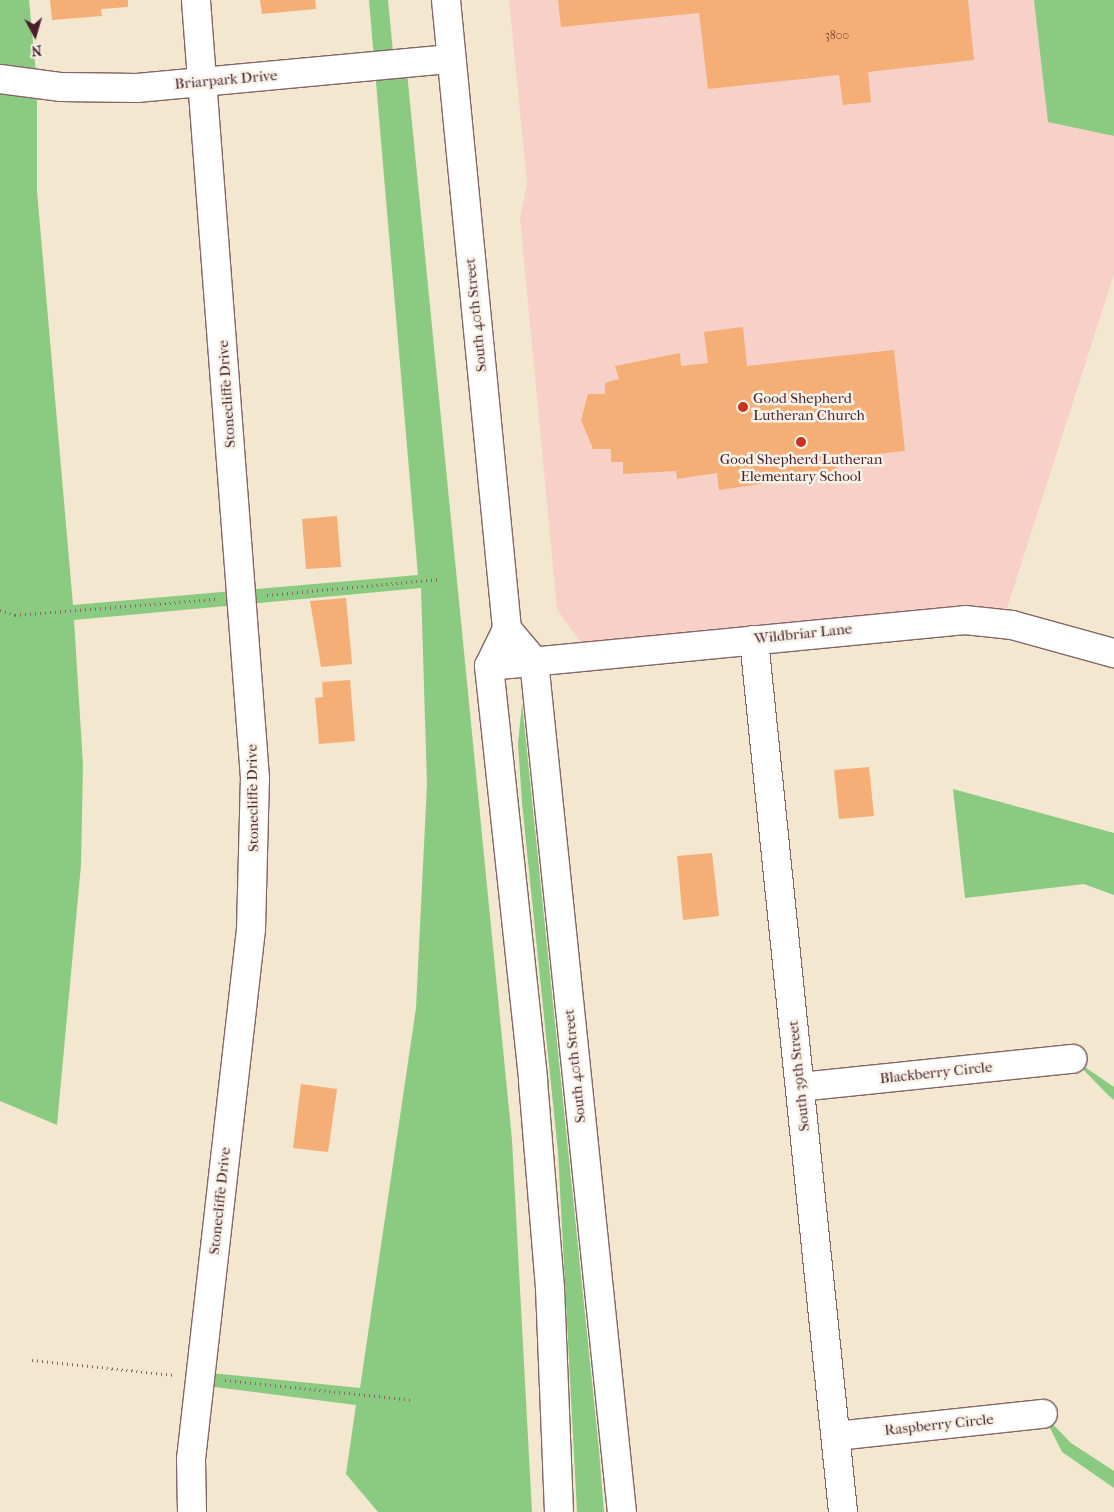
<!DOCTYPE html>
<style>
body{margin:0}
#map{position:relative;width:1114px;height:1512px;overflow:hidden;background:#f3e7d0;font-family:"IM FELL French Canon",serif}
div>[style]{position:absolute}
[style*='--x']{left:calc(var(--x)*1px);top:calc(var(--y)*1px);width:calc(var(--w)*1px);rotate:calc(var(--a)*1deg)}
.built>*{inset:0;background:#f7d1c7}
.green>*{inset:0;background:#8aca81}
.building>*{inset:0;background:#f4ae76}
.path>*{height:3px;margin-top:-1.5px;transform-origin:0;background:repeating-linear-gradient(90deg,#856565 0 1px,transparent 0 5px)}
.roads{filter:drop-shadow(1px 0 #856565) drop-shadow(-1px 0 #856565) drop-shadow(0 1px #856565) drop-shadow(0 -1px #856565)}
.minor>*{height:28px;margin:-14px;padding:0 14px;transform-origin:14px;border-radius:14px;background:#fff}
.major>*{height:28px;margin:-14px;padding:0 14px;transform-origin:14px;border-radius:14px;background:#fff}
.dots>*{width:14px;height:14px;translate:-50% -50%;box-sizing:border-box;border:2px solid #f7f3e8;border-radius:50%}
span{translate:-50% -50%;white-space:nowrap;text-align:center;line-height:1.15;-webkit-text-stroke:5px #f7f3e8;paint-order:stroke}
.number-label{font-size:12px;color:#74433e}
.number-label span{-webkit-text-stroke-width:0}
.street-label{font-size:15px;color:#4a1f2b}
.poi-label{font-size:15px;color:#4a1f2b}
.left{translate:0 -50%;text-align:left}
.north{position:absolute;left:10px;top:10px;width:50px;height:50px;-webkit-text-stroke:4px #f7f3e8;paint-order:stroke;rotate:174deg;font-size:14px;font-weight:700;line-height:20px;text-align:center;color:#4a1f2b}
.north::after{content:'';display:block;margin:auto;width:18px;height:22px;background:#4a1f2b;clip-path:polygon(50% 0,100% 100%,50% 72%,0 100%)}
</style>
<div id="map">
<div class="built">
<div style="clip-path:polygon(509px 0,1037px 0,1048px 121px,1114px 136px,1114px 274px,1002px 624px,590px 656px,557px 609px,520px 219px,527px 184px)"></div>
</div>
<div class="green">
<div style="clip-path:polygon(0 0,29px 0,37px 84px,37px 191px,73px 605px,418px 575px,369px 0,388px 0,394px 63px,406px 62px,512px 1140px,532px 1512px,378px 1512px,346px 1474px,356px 1405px,199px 1385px,201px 1372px,360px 1388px,416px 1008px,427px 784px,421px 588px,74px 620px,83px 765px,81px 865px,57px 1125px,0 1101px)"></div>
<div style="clip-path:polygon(1034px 0,1114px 0,1114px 136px,1048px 122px)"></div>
<div style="clip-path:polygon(522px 703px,599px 1450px,604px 1512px,577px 1512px,558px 1152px,522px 803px,518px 744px)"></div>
<div style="clip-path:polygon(953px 789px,1114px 833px,1114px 895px,1084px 884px,965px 898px)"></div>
<div style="clip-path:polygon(1073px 1059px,1114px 1087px,1114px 1100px,1107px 1094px)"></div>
<div style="clip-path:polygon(1043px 1414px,1071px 1443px,1114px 1471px,1114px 1488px,1062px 1452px)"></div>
</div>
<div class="building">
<div style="clip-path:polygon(50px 0,128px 0,128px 7px,101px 9px,102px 16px,52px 20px)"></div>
<div style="clip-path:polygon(260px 0,315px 0,316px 9px,262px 14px)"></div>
<div style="clip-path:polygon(558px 0,968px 0,974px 60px,868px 72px,871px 102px,843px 105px,839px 75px,708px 89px,699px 13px,561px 27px)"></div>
<div style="clip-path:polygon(743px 327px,747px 366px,894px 350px,905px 451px,838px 458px,836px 473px,719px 490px,717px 473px,677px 479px,676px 471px,623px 474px,623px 462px,611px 462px,611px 449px,593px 449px,581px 420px,588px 394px,605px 394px,605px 383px,619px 379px,615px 366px,680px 353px,681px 366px,708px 363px,704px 332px)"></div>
<div style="clip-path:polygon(337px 516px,341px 567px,306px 569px,302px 519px)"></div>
<div style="clip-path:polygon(346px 598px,352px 664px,321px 667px,310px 601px)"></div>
<div style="clip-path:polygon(350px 680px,355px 741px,319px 744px,315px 698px,323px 697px,322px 682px)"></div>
<div style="clip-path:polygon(869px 767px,874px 816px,839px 819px,834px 770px)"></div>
<div style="clip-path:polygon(712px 853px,719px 916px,683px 920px,677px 856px)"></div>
<div style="clip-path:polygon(301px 1084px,337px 1089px,328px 1152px,293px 1148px)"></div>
</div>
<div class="path">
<div style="--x:267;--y:595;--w:174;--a:-5.3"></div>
<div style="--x:0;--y:610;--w:16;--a:18"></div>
<div style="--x:15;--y:615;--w:201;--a:-4.6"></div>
<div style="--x:32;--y:1360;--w:143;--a:6"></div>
<div style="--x:225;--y:1380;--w:189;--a:6.1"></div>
</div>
<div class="roads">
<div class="minor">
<div style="--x:0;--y:79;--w:62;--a:7.5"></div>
<div style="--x:61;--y:87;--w:76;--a:0.8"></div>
<div style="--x:137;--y:88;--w:315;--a:-5.3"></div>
<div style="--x:754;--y:640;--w:877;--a:84.17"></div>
<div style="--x:489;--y:666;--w:478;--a:-5.5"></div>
<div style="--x:965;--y:620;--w:47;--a:6.1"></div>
<div style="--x:1012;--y:625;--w:106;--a:15.4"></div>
<div style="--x:800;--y:1087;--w:274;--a:-5.9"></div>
<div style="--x:836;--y:1436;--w:208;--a:-6.1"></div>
<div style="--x:192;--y:1512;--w:53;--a:-91.1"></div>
<div style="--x:191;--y:1459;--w:533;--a:-83.54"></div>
<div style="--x:251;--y:929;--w:151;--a:-88.5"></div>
<div style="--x:255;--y:778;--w:780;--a:-94.34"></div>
</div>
<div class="major">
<div style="--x:446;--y:0;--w:632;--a:84.46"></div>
<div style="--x:507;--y:629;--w:41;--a:115.9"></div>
<div style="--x:489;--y:666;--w:417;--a:83.9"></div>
<div style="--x:533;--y:1081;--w:208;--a:85.3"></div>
<div style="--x:550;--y:1288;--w:224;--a:87.7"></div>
<div style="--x:507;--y:629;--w:42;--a:49.8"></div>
<div style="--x:534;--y:661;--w:856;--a:84.1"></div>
</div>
</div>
<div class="dots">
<div style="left:743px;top:407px;background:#c8321e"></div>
<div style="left:801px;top:442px;background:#c8321e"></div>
</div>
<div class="number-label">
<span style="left:837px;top:36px">3800</span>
</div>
<div class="street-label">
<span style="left:226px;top:80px;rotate:-5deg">Briarpark Drive</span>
<span style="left:476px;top:315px;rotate:-96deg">South 40th Street</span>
<span style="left:227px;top:394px;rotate:-94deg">Stonecliffe Drive</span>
<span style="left:803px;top:634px;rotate:-6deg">Wildbriar Lane</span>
<span style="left:253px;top:798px;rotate:-91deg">Stonecliffe Drive</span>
<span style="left:575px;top:1066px;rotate:-96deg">South 40th Street</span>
<span style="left:936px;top:1073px;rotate:-6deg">Blackberry Circle</span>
<span style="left:799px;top:1076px;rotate:-96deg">South 39th Street</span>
<span style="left:220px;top:1201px;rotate:-84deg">Stonecliffe Drive</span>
<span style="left:939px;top:1425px;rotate:-6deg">Raspberry Circle</span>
</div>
<div class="poi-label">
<span class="left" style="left:753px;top:407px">Good Shepherd<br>Lutheran Church</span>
<span style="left:801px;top:468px">Good Shepherd Lutheran<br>Elementary School</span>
</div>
<div class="north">N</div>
</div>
